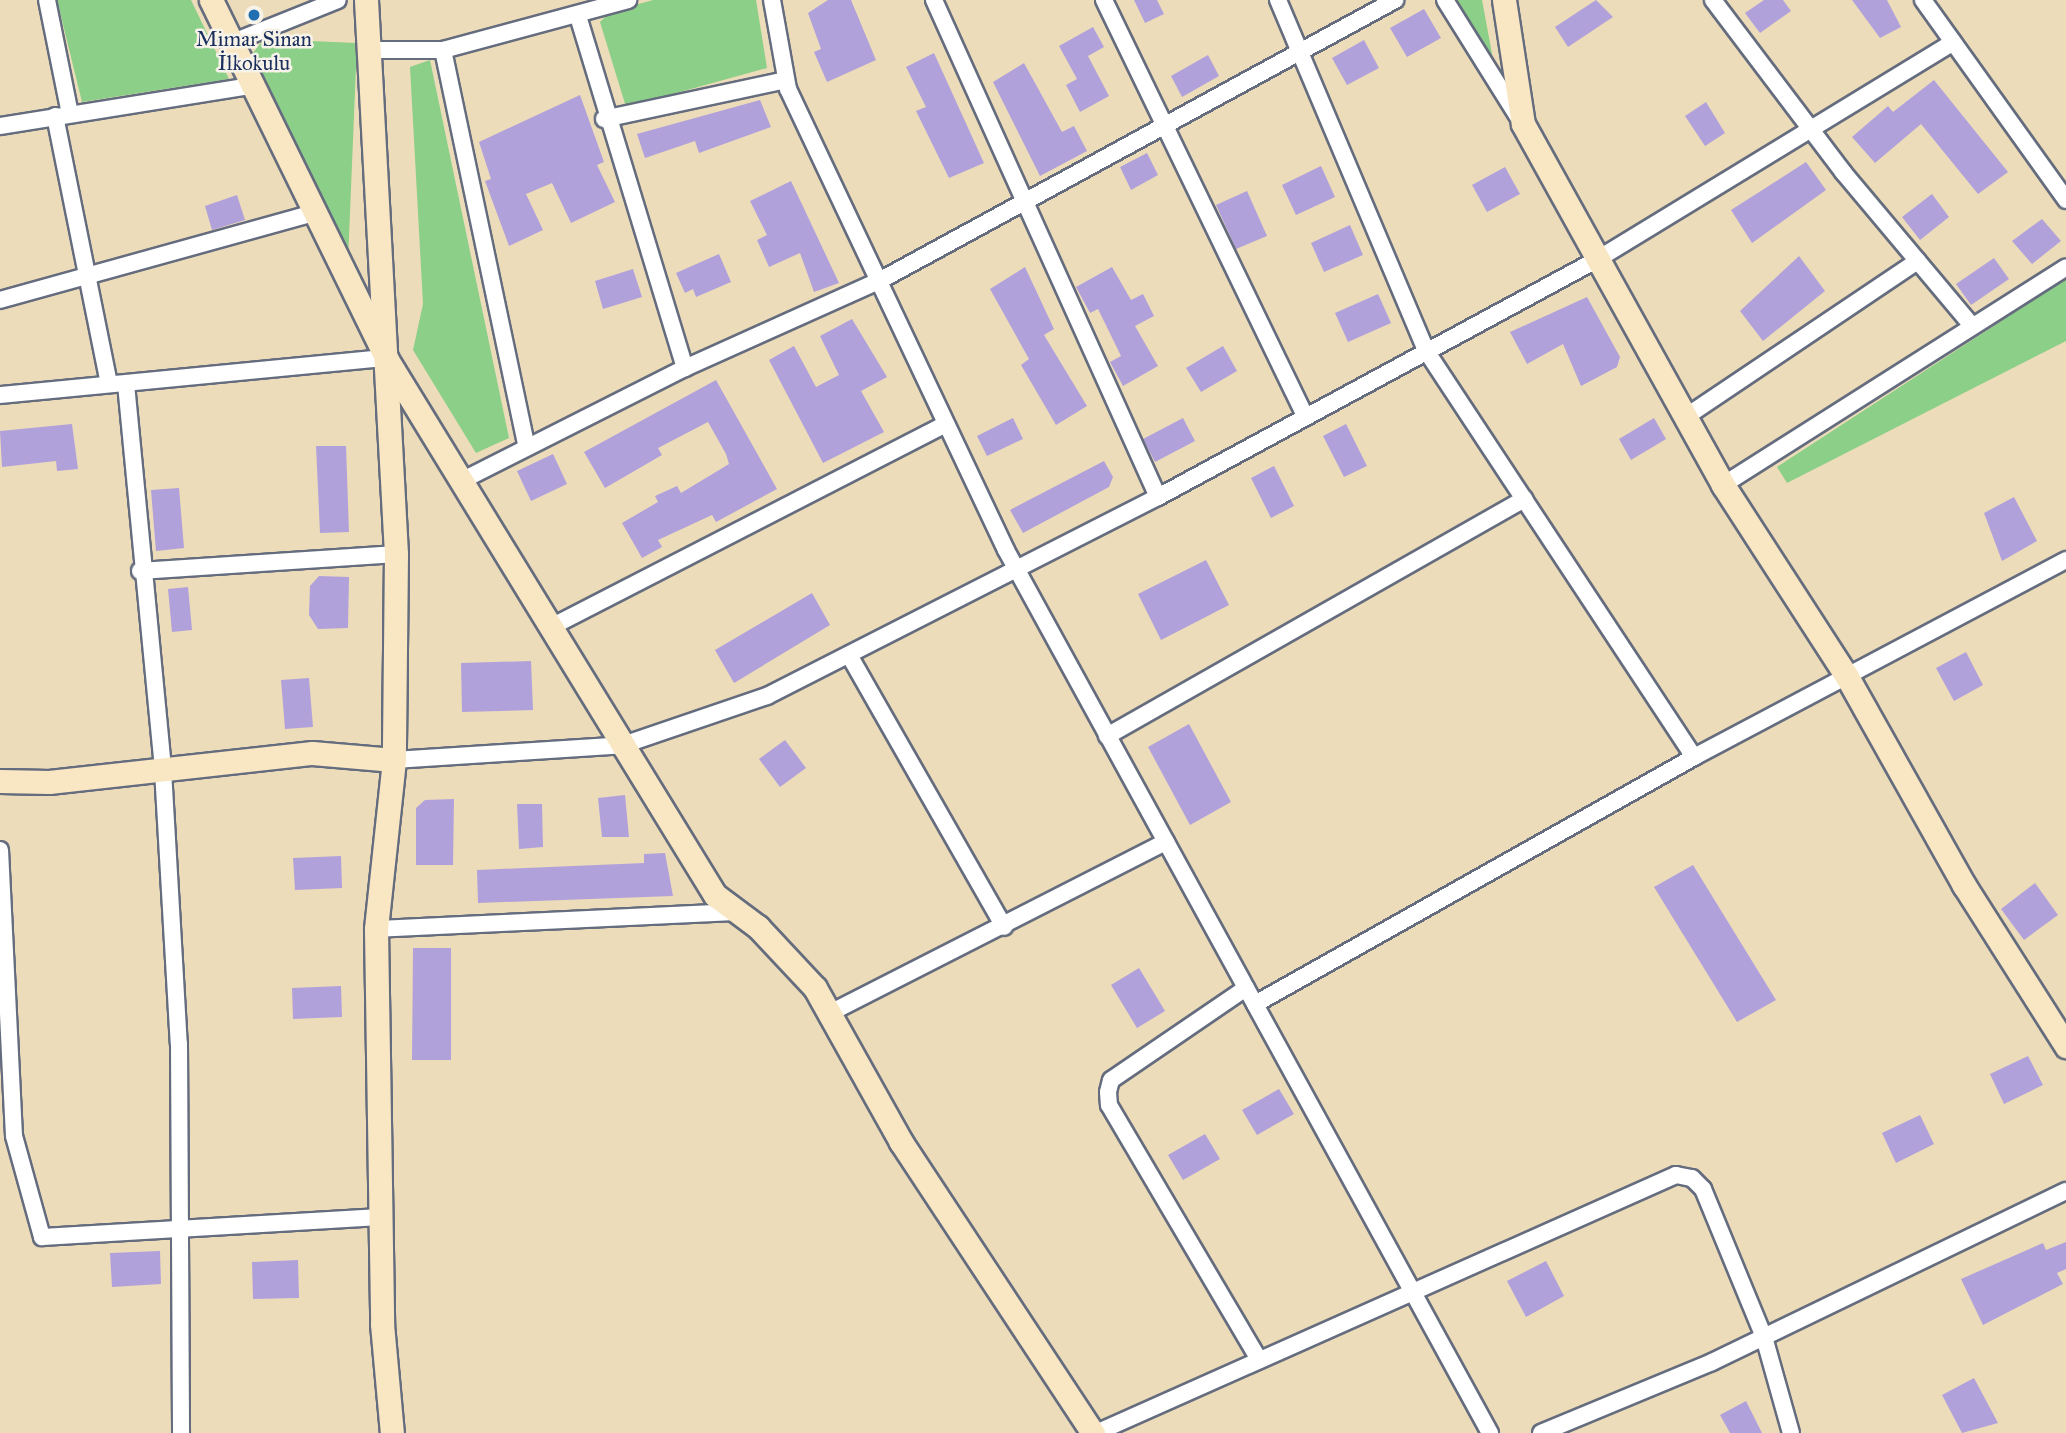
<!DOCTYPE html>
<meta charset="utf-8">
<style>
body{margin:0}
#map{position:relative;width:2066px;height:1433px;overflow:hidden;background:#eddcb9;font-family:"IM FELL Great Primer",serif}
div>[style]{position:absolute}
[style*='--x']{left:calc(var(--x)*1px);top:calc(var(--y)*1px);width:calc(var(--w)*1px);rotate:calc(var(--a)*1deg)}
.green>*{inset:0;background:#8ccf88}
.building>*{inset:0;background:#b1a1db}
.roads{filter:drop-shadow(2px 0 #646c7e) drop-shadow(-2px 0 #646c7e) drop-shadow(0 2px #646c7e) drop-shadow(0 -2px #646c7e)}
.street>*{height:16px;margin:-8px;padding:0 8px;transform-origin:8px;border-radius:8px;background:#fff}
.secondary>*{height:23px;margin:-11.5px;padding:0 11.5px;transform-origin:11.5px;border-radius:11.5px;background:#f9e7c3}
.dots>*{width:19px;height:19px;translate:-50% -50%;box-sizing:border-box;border:4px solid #f7f3e8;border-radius:50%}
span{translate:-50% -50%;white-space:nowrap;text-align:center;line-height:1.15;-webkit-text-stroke:5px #f7f3e8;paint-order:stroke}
.poi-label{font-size:21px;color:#1b2f5e}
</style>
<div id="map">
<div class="green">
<div style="clip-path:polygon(57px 0,191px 0,229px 79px,82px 102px)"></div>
<div style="clip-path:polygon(653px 0,756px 0,767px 68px,626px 107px,600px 22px,610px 12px)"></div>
<div style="clip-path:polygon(1457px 0,1482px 0,1495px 70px)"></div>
<div style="clip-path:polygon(264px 39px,357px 43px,348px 261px,252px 54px)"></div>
<div style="clip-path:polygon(430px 60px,509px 438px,476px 453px,413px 350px,423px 304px,410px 67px)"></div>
<div style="clip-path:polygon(2066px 279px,2066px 341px,1787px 483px,1777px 467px)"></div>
</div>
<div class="building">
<div style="clip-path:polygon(828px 0,851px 0,876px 60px,827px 82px,814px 52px,821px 49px,808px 13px)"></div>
<div style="clip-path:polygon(1134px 0,1157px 0,1164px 14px,1145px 23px)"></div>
<div style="clip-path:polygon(1596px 0,1613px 17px,1568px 47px,1555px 27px)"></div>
<div style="clip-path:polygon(1764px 0,1783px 0,1791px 11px,1760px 33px,1745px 13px)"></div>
<div style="clip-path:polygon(1852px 0,1887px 0,1901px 27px,1880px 38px)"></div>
<div style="clip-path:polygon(1424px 9px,1441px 38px,1407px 57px,1390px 28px)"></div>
<div style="clip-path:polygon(1093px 27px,1104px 47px,1088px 56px,1109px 96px,1080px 112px,1066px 85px,1077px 79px,1059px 46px)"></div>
<div style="clip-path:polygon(1364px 40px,1379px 68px,1347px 85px,1332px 58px)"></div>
<div style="clip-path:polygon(934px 53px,984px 163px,949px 178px,916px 111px,926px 107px,906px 67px)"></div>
<div style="clip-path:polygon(1208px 55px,1219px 76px,1182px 97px,1171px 76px)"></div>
<div style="clip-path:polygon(1024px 63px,1062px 132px,1074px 126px,1087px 151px,1040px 176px,993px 82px)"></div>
<div style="clip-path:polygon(1934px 80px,2008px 172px,1978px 194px,1921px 124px,1875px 163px,1852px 137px,1888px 106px,1893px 112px)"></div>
<div style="clip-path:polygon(580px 95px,604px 162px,597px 165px,615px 202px,571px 223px,552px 183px,526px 194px,543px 230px,509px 246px,485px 181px,491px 179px,479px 142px)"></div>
<div style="clip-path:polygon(760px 100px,771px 127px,699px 153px,695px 141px,645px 158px,637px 134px)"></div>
<div style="clip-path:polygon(1706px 102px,1725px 133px,1705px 146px,1685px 116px)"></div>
<div style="clip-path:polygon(1147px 153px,1158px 175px,1131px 190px,1120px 167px)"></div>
<div style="clip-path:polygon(1806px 162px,1826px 190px,1752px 243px,1731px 210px)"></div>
<div style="clip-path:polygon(1321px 166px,1335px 197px,1296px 215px,1282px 185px)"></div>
<div style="clip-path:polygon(1505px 167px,1520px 194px,1487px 212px,1472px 185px)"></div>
<div style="clip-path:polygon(791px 181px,839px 283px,814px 292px,800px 253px,769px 267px,757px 240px,767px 235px,750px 201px)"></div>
<div style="clip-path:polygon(1247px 191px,1267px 236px,1236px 249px,1216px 205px)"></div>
<div style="clip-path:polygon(1932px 194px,1949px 217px,1920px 240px,1902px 217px)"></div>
<div style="clip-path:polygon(237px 195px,245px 220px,212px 230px,205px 206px)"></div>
<div style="clip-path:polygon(2042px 219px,2061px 241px,2032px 264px,2012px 241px)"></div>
<div style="clip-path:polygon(1350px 225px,1363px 255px,1324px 272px,1311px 243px)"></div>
<div style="clip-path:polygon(719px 254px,731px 282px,696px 297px,693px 289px,685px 293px,676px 273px)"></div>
<div style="clip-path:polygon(1799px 256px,1825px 291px,1763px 341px,1740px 311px)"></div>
<div style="clip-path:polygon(1994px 258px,2009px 279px,1971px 305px,1956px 284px)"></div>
<div style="clip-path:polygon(1025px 267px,1054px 329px,1044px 335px,1087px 406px,1056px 425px,1021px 365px,1029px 359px,990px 289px)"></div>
<div style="clip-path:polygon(1112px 267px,1131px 300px,1143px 294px,1154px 316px,1135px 326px,1158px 366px,1123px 386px,1110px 362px,1121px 356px,1098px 309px,1090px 313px,1076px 287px)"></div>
<div style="clip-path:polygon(633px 269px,642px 297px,603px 309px,595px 281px)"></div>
<div style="clip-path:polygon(1378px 294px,1391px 323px,1348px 342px,1335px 313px)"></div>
<div style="clip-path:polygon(1587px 297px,1620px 357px,1617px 367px,1581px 386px,1563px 344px,1527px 364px,1510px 332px)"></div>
<div style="clip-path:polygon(852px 319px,887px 377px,861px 391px,884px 432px,823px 463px,769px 360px,794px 346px,816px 387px,839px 375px,820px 336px)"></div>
<div style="clip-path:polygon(1223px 346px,1237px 371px,1201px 392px,1186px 368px)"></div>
<div style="clip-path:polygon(716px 380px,777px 489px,716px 522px,712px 515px,658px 540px,662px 547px,642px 558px,622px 523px,658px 502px,655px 496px,677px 486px,681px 493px,729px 464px,726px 454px,708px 422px,658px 448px,662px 455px,605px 488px,584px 452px)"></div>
<div style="clip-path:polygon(1013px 418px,1023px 439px,987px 456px,977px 436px)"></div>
<div style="clip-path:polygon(1183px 418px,1195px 441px,1155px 462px,1143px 439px)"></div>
<div style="clip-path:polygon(1654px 418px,1666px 439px,1631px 460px,1619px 439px)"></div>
<div style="clip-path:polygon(72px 424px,78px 469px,57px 471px,56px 461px,2px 467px,0 431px)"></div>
<div style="clip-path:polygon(1346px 424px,1367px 466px,1344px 477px,1323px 436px)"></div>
<div style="clip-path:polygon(316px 446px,346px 446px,349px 532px,320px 533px)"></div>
<div style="clip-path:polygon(553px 454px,567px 484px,531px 501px,517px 471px)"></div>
<div style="clip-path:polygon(1104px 461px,1113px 477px,1109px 487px,1023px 533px,1010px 510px)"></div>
<div style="clip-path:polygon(1274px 466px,1294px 506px,1271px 518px,1251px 478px)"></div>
<div style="clip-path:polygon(179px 488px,184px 548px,156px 551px,151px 490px)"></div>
<div style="clip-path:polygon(2014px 497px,2037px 541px,2002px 561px,1984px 513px)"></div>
<div style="clip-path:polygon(1206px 560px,1229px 605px,1161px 640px,1138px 594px)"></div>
<div style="clip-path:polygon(319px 576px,349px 577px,348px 628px,318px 629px,309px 615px,310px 586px)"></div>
<div style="clip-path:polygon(188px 587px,192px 630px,172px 632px,168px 589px)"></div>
<div style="clip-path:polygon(812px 593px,830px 625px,734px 683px,715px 650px)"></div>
<div style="clip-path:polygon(1966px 652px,1983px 685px,1954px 701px,1936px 668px)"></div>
<div style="clip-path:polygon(531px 661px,533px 710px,462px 712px,461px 663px)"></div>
<div style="clip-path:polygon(309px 678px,313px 727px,285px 729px,281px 680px)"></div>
<div style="clip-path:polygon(1189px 724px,1231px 802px,1190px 825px,1148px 747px)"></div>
<div style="clip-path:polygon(785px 740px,806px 768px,780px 787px,759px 759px)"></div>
<div style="clip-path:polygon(625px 795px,629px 837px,602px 837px,598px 798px)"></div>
<div style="clip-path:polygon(454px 799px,453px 865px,416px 865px,416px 808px,425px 800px)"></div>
<div style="clip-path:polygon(517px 804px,542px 804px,543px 847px,519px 849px)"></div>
<div style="clip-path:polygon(665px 853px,673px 896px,478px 903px,477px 870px,644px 863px,644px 854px)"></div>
<div style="clip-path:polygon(341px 856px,342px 888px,295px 890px,293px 858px)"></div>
<div style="clip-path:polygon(1693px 865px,1776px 1000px,1737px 1022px,1654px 887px)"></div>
<div style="clip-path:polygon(2035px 883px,2058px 915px,2024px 940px,2001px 909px)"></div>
<div style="clip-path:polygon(413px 948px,451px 948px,451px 1060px,412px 1060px)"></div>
<div style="clip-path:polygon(1139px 968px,1165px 1011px,1137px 1028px,1111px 985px)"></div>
<div style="clip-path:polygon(341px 986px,342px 1017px,293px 1019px,292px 988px)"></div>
<div style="clip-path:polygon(2028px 1056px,2043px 1085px,2004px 1104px,1990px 1074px)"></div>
<div style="clip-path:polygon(1279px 1089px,1294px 1114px,1257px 1135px,1242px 1110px)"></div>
<div style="clip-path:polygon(1920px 1115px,1934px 1144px,1896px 1163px,1882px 1133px)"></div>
<div style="clip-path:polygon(1205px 1134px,1220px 1159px,1183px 1180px,1168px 1155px)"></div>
<div style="clip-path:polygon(2066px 1242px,2066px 1269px,2057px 1273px,2063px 1284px,1983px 1325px,1961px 1279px,2043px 1243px,2046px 1250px)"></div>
<div style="clip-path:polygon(160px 1251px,161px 1284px,112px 1287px,110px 1253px)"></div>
<div style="clip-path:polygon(298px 1260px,299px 1298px,253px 1299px,252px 1262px)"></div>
<div style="clip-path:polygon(1546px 1261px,1564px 1296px,1526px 1317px,1507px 1281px)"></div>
<div style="clip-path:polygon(1974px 1378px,1998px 1423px,1962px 1433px,1942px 1395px)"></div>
<div style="clip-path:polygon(1746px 1401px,1762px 1433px,1730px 1433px,1720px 1415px)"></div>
</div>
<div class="roads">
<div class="street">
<div style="--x:47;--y:0;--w:116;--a:78.6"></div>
<div style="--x:772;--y:0;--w:90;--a:79.8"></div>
<div style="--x:788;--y:89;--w:510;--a:64.69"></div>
<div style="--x:1006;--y:550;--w:1007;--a:61.27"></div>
<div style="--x:934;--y:0;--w:545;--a:65.74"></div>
<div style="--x:1104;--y:0;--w:463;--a:64.2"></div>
<div style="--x:1278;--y:0;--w:382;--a:67.1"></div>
<div style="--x:1427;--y:352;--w:485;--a:56.6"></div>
<div style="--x:1445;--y:0;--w:138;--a:58"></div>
<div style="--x:1713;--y:0;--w:216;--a:52.9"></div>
<div style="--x:1843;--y:172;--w:201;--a:50"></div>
<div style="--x:1923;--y:0;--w:246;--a:54.4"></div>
<div style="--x:578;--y:16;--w:368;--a:73.1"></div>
<div style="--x:231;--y:43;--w:115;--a:-21.9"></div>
<div style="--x:372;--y:50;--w:71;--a:0"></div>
<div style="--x:443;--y:50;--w:192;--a:-15.1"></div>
<div style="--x:443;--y:50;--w:404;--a:78.1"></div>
<div style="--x:55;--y:116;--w:273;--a:78.6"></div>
<div style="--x:604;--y:119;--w:186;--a:-12.1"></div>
<div style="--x:0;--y:126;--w:254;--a:-9.1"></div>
<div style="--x:0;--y:300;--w:325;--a:-15.5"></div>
<div style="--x:126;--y:384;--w:388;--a:84.5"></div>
<div style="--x:163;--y:770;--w:274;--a:86.7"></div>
<div style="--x:179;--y:1044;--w:389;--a:89.7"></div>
<div style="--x:0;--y:395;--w:388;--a:-5.5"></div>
<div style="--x:1687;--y:416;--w:278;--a:-33.9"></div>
<div style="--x:463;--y:480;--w:249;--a:-26.8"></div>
<div style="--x:685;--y:368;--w:213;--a:-24.2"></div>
<div style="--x:879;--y:281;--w:588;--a:-28.57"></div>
<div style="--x:1723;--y:485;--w:406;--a:-32.4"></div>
<div style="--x:140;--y:571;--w:257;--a:-3.8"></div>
<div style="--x:553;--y:626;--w:440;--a:-27.2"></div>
<div style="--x:849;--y:655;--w:313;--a:60.3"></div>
<div style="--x:1107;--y:736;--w:480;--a:-29.6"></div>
<div style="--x:394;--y:760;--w:229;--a:-3.7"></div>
<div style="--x:623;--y:745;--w:152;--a:-18.8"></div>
<div style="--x:767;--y:696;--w:439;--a:-27"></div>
<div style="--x:1158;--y:497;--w:500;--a:-28.41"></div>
<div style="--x:1598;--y:259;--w:416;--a:-31.4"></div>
<div style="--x:0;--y:850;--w:286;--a:87.2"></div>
<div style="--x:14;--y:1136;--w:105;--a:74.5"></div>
<div style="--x:42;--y:1237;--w:339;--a:-3.4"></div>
<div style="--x:376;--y:929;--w:362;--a:-2.7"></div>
<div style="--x:1246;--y:988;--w:163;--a:145.7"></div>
<div style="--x:1111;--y:1080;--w:12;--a:104"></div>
<div style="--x:1108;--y:1092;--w:13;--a:86"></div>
<div style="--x:1109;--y:1105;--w:296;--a:59.5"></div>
<div style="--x:1255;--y:1004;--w:504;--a:-29.36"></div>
<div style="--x:1694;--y:757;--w:421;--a:-27.9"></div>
<div style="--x:830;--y:1013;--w:377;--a:-27"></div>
<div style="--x:1096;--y:1433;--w:635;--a:-23.98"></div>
<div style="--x:1676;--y:1175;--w:16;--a:11"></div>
<div style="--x:1692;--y:1178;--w:16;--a:45"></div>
<div style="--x:1703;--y:1189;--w:160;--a:67.6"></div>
<div style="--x:1764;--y:1337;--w:100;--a:74.3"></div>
<div style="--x:1541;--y:1433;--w:185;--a:-22.5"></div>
<div style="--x:1712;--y:1362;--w:393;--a:-25.8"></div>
</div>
<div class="secondary">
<div style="--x:211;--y:0;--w:398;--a:63.9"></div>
<div style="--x:386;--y:358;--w:454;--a:58.5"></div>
<div style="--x:623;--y:745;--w:176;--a:58.5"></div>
<div style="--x:715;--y:895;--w:54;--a:36.7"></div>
<div style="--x:758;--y:927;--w:83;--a:46.9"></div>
<div style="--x:815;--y:988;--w:176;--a:60.8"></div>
<div style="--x:901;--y:1142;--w:349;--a:56.6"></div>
<div style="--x:366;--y:0;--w:555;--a:86.9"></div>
<div style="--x:396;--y:554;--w:206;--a:90.6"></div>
<div style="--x:394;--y:760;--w:170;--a:96.1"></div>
<div style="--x:376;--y:929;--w:395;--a:89.1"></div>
<div style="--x:382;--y:1324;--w:109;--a:84.8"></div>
<div style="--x:1504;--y:0;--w:125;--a:81.3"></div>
<div style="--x:1523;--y:124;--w:413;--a:61"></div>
<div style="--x:1723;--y:485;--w:226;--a:57.1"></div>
<div style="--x:1846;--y:675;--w:241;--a:60.7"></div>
<div style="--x:1964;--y:885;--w:191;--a:57.6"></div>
<div style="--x:0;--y:781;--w:49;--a:1.2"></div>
<div style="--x:49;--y:782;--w:265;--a:-6.3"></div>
<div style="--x:312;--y:753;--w:82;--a:4.9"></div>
</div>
</div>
<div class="dots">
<div style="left:254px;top:15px;background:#1f6fb2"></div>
</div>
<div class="poi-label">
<span style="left:254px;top:51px">Mimar Sinan<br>İlkokulu</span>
</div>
</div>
